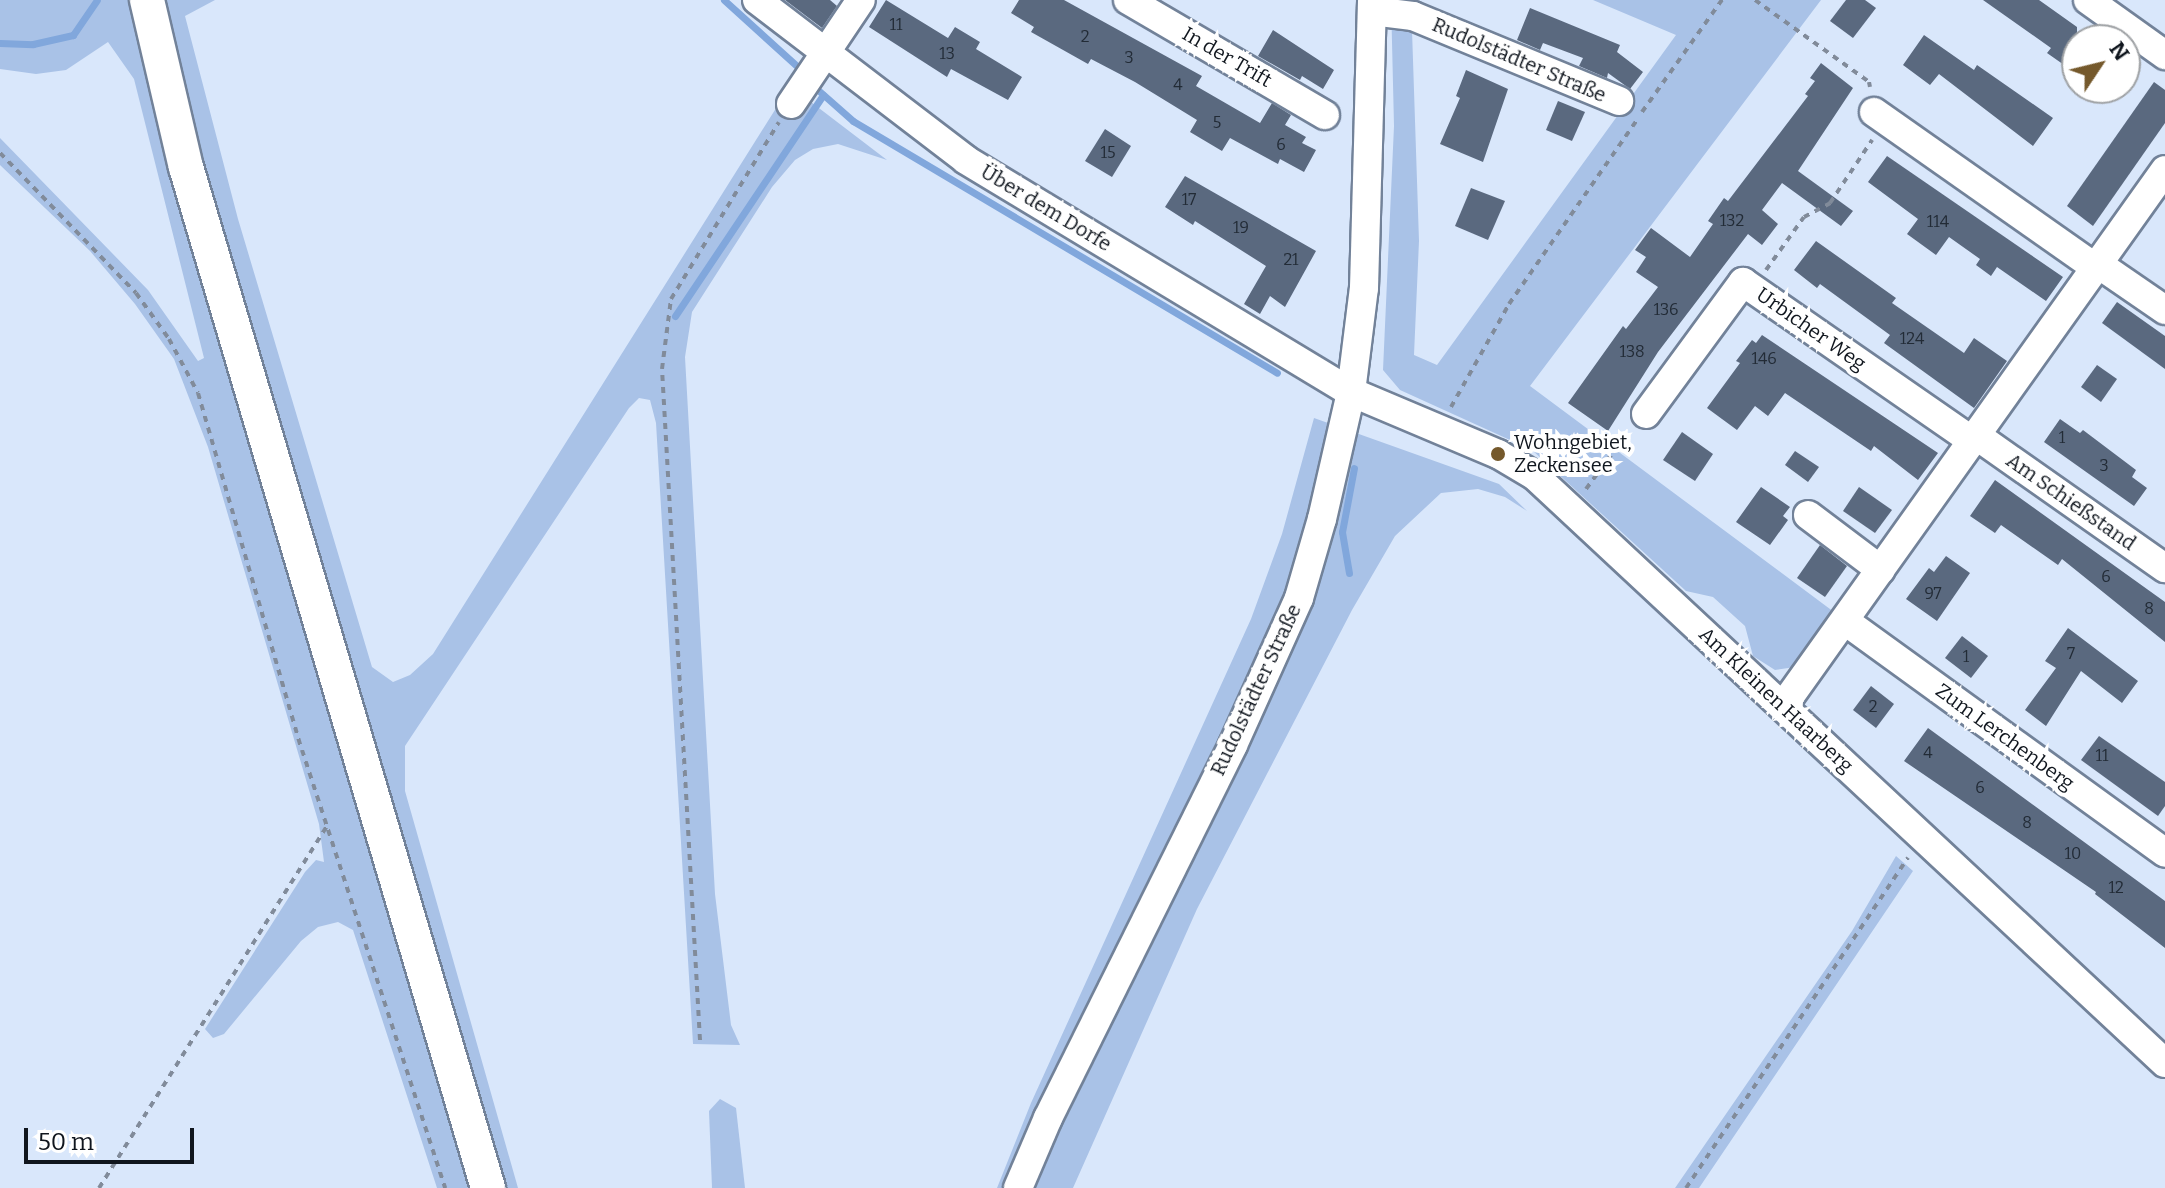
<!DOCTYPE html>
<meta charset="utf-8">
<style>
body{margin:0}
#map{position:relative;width:2165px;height:1188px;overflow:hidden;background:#d9e7fb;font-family:Bitter,serif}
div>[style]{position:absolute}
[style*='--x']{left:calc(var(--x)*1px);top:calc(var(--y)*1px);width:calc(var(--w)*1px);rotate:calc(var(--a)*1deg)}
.green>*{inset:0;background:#a9c2e7}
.stream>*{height:7px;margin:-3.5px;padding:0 3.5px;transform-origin:3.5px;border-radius:3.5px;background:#81a7dc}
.building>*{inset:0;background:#5a697f}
.path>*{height:4px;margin-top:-2px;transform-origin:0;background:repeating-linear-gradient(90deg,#818b9a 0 6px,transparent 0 12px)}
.roads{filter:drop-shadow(2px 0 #728299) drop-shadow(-2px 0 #728299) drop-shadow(0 2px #728299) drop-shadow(0 -2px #728299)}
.minor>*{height:28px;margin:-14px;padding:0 14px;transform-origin:14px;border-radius:14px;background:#fff}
.major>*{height:34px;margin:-17px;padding:0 17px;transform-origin:17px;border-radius:17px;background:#fff}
.dots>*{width:22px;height:22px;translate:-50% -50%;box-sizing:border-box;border:4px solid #fff;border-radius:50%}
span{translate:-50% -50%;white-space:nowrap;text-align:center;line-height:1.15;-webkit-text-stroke:8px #fff;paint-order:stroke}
.number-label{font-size:16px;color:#222b36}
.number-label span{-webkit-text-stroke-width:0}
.street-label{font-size:20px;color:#10161e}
.poi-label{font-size:20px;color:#10161e}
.left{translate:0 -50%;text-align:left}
.north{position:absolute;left:2061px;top:24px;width:80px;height:80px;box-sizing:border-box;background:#fff;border:2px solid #9fa2a5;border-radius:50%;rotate:55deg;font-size:22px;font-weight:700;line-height:32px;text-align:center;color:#10161e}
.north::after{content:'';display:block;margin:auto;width:28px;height:36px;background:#75592c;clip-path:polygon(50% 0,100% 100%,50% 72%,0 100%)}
.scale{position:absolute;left:24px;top:1128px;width:170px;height:36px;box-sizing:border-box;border:4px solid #10161e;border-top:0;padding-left:10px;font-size:24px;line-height:28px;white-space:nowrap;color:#10161e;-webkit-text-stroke:6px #fff;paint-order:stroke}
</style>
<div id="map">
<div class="green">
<div style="clip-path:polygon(0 0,215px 0,185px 16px,238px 219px,372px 667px,393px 682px,410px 675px,433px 654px,790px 86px,887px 160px,838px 144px,813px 149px,795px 160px,772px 187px,692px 312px,685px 357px,715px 894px,731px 1025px,740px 1045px,693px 1044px,656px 423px,650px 400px,639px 398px,629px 408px,405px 746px,405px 791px,518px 1188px,437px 1188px,353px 930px,338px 922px,318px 927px,301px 941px,224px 1034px,213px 1038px,205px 1029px,305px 872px,316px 860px,324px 862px,319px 824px,208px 447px,174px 359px,135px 304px,90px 251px,0 165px,0 138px,148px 290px,198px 361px,204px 358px,134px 79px,108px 42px,66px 70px,36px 74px,0 69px)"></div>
<div style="clip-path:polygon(1391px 0,1411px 0,1419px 241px,1414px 355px,1437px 365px,1676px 35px,1593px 0,1821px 0,1530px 386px,1834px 612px,1795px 667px,1775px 670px,1753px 656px,1745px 626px,1713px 597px,1686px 591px,1532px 450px,1400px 390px,1383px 370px,1394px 126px)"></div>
<div style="clip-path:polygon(1314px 418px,1499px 484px,1527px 511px,1505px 497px,1478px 489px,1441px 493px,1395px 536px,1352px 610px,1197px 909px,1073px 1188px,997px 1188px,1031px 1103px,1251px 619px,1282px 534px)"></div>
<div style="clip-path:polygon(1896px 856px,1913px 871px,1699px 1188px,1675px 1188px,1852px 931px)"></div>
<div style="clip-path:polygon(720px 1099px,736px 1108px,745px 1188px,712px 1188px,709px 1111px)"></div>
</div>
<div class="stream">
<div style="--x:724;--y:0;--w:103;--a:42.2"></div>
<div style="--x:0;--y:43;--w:33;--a:2"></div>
<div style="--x:33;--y:44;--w:41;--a:-12.7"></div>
<div style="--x:73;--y:35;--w:42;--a:-55.6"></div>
<div style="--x:818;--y:90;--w:47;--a:41.5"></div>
<div style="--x:853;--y:121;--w:493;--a:30.7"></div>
<div style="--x:675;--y:316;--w:266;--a:-56.2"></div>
<div style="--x:1349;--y:573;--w:42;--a:-99.7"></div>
<div style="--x:1342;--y:532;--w:65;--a:-79.4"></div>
</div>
<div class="building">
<div style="clip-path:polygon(785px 0,830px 0,837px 6px,822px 28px)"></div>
<div style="clip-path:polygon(886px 0,948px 38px,955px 27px,980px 42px,976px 49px,1022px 77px,1008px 100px,951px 69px,947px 77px,869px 27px)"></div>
<div style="clip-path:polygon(1019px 0,1064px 0,1202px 76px,1196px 86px,1260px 123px,1272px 103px,1291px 115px,1285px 125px,1306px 137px,1302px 143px,1316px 150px,1304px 172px,1280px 159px,1278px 164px,1230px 138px,1222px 151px,1190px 132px,1197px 120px,1135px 82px,1091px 59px,1088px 64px,1031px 32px,1034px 27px,1011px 13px)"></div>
<div style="clip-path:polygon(1846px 0,1865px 0,1876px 8px,1853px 38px,1830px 21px)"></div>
<div style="clip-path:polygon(1983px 0,2039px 0,2077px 27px,2077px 74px,2047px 53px,2051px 48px)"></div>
<div style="clip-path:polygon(1530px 8px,1620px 45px,1617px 52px,1643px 72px,1630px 89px,1608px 73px,1607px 78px,1579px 66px,1583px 58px,1543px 43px,1540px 50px,1517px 40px)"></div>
<div style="clip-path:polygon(1273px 30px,1334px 70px,1323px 89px,1302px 76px,1300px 80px,1258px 56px)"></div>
<div style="clip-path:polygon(1924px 35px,1974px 70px,1977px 65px,2053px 118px,2033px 146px,1939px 74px,1930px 85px,1903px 65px)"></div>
<div style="clip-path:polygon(1821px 63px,1853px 88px,1798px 171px,1853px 211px,1841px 226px,1782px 183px,1762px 210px,1778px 224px,1762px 245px,1748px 234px,1658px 352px,1608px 431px,1568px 403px,1623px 326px,1626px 329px,1658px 287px,1636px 272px,1646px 257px,1635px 250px,1651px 228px,1690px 257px,1713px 224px,1708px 221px,1724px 198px,1728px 201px,1808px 96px,1805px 94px,1815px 81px,1810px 78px)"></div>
<div style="clip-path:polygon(1466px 70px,1508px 89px,1483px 162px,1440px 144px,1460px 98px,1456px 96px)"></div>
<div style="clip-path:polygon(2154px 82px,2165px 90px,2165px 123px,2093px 226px,2067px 206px)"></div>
<div style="clip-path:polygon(1558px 101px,1585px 112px,1572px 141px,1546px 130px)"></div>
<div style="clip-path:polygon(1105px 129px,1131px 146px,1112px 177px,1085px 161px)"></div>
<div style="clip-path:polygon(1887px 156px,2063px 277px,2046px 301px,1997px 267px,1991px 276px,1976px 265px,1980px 259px,1949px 237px,1936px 255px,1907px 234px,1918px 219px,1868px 182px)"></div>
<div style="clip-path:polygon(1185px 176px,1316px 251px,1285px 307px,1270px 296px,1260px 314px,1244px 304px,1266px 266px,1195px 221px,1193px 225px,1165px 207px)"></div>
<div style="clip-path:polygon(1471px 188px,1505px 201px,1488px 240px,1455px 226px)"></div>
<div style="clip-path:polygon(1816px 241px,1896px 298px,1892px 303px,1964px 353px,1974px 338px,2007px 361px,1974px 408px,1884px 343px,1890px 335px,1820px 284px,1817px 288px,1794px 270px)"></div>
<div style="clip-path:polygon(2117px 302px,2165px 336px,2165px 369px,2102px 323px)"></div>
<div style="clip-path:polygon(1762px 335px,1938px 453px,1918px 480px,1874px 446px,1871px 451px,1785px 393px,1768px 416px,1755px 406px,1737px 430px,1707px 408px,1740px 363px,1736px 361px,1752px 340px,1756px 343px)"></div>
<div style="clip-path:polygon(2097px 365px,2117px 379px,2101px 402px,2081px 387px)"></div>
<div style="clip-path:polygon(2060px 419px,2080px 433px,2083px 430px,2136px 470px,2132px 477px,2147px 488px,2134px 506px,2044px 442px)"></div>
<div style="clip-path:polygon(1682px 432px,1713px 454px,1695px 481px,1663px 460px)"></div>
<div style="clip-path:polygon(1795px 451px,1819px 467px,1808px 482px,1785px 465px)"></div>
<div style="clip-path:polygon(1995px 480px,2165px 602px,2165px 642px,2062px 559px,2058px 565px,2001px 525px,1995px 533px,1970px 516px)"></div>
<div style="clip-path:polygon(1761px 487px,1790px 507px,1783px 516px,1788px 520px,1770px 545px,1736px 522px)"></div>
<div style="clip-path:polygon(1859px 487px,1892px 510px,1875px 533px,1843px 511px)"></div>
<div style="clip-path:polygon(1820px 545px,1847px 566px,1825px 597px,1797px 578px)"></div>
<div style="clip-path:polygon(1946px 556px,1970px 573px,1937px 621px,1906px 599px,1929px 568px,1934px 572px)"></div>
<div style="clip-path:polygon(2068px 628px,2138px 681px,2122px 703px,2081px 671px,2046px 726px,2025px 710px,2056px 668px,2045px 661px)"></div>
<div style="clip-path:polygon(1962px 636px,1988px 656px,1971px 678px,1945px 658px)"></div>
<div style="clip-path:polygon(1871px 686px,1894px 704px,1876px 728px,1853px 710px)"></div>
<div style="clip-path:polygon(1928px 728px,2165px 901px,2165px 948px,2095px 894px,2096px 892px,1904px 761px)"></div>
<div style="clip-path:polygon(2099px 736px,2165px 782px,2165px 806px,2158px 816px,2081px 760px)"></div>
</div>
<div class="path">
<div style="--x:1755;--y:0;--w:140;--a:35.7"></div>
<div style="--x:1869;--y:82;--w:5;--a:79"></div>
<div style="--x:1642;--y:112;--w:138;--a:-54.5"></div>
<div style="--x:0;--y:153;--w:195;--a:45.8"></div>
<div style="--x:136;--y:293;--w:57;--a:54.3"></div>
<div style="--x:169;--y:339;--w:61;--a:61.8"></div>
<div style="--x:198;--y:393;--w:372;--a:73.8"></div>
<div style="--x:302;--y:750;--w:461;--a:71.9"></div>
<div style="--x:1766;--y:270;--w:65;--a:-54.4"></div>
<div style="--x:1804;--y:217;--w:30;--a:-28"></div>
<div style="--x:1830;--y:203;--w:76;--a:-56.3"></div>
<div style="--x:1451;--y:407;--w:118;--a:-60.6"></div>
<div style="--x:1509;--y:304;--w:224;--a:-55.2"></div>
<div style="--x:1586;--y:489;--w:71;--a:-53.6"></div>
<div style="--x:700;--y:1040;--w:672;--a:-93.24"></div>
<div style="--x:662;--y:369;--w:71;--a:-82.7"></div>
<div style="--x:671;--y:299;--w:207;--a:-58.6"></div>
<div style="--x:99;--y:1188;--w:429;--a:-57.8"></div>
<div style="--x:1686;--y:1188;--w:398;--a:-56.1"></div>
</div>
<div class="roads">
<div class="minor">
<div style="--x:757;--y:0;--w:263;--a:37.4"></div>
<div style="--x:966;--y:160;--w:449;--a:31.1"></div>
<div style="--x:1351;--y:392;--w:160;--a:22.9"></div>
<div style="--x:1498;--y:454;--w:43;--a:30.7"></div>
<div style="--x:1535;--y:476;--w:861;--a:42.98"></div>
<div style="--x:1128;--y:0;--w:228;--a:30.3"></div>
<div style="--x:2088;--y:0;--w:95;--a:35.5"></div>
<div style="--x:1372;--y:11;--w:41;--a:7"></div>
<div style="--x:1413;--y:16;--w:223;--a:22.4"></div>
<div style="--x:791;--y:104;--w:125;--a:-56.1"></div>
<div style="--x:1874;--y:112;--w:271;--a:35.1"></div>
<div style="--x:2098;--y:264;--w:81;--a:34.5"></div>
<div style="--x:1646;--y:414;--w:164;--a:-53.7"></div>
<div style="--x:1743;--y:282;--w:280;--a:34.7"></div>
<div style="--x:1977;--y:436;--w:230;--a:35.1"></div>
<div style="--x:1808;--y:515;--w:91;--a:37"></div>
<div style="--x:1845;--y:621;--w:395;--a:35.9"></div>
<div style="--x:1783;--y:706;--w:658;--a:-54.52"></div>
<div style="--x:1018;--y:1188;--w:76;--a:-66.8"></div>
<div style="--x:1048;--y:1118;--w:416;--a:-63.6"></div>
<div style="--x:1233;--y:745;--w:161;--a:-65.8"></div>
<div style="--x:1299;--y:598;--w:82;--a:-73.8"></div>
<div style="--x:1322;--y:519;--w:130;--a:-77.1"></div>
<div style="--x:1351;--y:392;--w:105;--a:-82.9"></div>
<div style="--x:1364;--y:288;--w:288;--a:-88.4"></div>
</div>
<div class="major">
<div style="--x:147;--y:0;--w:171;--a:76.9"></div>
<div style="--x:186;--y:167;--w:1065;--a:73.52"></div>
</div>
</div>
<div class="dots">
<div style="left:1498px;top:454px;background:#75592c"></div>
</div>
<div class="number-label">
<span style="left:896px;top:25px">11</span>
<span style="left:1085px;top:37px">2</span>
<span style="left:947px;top:54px">13</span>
<span style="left:1129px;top:58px">3</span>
<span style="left:1178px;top:85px">4</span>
<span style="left:1217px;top:123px">5</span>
<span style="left:1281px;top:145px">6</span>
<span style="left:1108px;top:153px">15</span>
<span style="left:1189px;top:200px">17</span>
<span style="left:1732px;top:221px">132</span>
<span style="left:1938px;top:222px">114</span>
<span style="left:1241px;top:228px">19</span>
<span style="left:1291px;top:260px">21</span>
<span style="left:1666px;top:310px">136</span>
<span style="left:1912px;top:339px">124</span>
<span style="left:1632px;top:352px">138</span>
<span style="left:1764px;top:359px">146</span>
<span style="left:2062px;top:438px">1</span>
<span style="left:2104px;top:466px">3</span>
<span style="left:2106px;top:577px">6</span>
<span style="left:1933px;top:594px">97</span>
<span style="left:2149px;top:609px">8</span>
<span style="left:2071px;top:654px">7</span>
<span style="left:1966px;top:657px">1</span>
<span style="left:1873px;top:707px">2</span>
<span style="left:1928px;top:753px">4</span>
<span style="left:2102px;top:756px">11</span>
<span style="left:1980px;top:788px">6</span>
<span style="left:2027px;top:823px">8</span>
<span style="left:2073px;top:854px">10</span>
<span style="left:2116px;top:888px">12</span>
</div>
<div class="street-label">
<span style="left:1227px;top:57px;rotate:30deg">In der Trift</span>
<span style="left:1519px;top:60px;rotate:23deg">Rudolstädter Straße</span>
<span style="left:1046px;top:208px;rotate:31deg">Über dem Dorfe</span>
<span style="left:1811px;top:329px;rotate:35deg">Urbicher Weg</span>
<span style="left:2071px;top:502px;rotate:35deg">Am Schießstand</span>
<span style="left:1256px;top:690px;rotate:-65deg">Rudolstädter Straße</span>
<span style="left:1776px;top:700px;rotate:43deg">Am Kleinen Haarberg</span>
<span style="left:2005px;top:737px;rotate:36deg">Zum Lerchenberg</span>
</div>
<div class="poi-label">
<span class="left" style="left:1514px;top:454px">Wohngebiet,<br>Zeckensee</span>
</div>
<div class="north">N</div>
<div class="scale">50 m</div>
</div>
